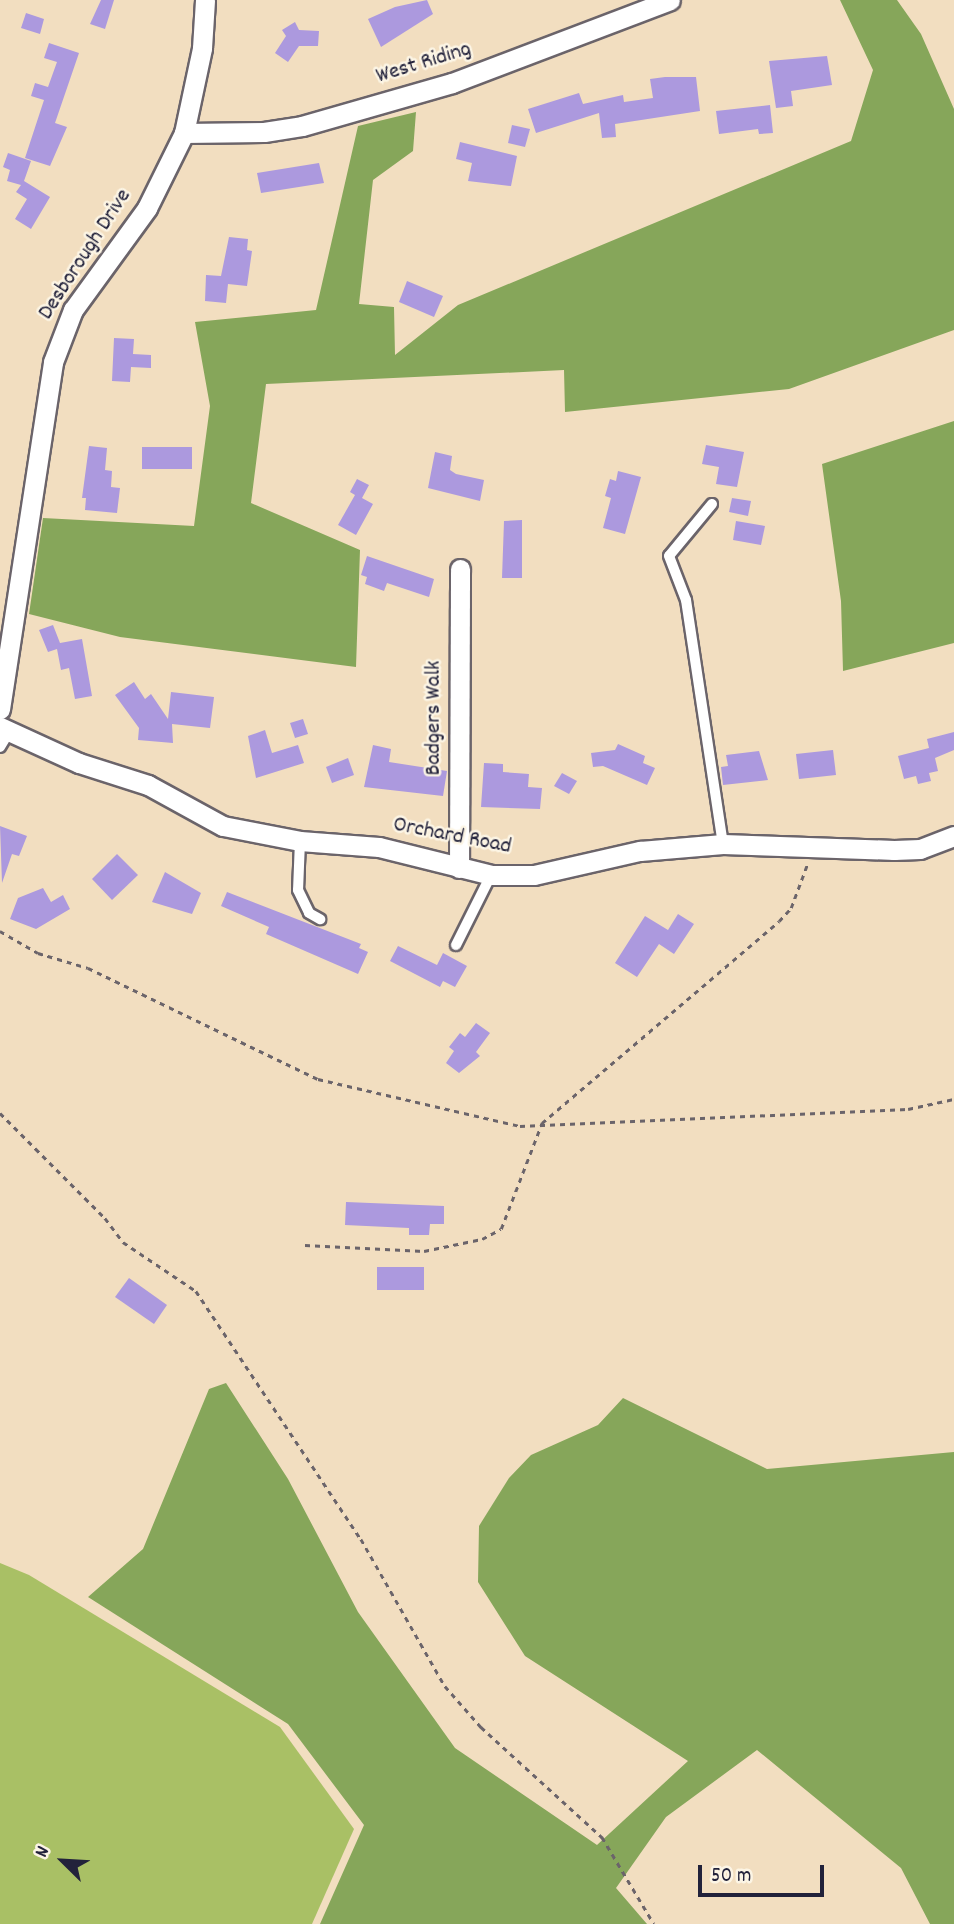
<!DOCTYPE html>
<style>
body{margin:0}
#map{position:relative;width:954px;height:1924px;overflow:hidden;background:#f2dec0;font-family:Dekko,sans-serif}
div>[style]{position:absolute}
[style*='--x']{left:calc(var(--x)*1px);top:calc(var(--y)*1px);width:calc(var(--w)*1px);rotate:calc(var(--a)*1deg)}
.green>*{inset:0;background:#a9c065}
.forest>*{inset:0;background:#86a65a}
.building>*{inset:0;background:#ac99de}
.path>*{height:2.5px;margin-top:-1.25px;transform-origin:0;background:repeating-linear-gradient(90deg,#6b646a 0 5px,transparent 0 10px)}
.roads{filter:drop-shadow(2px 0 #6b646a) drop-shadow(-2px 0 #6b646a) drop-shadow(0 2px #6b646a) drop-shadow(0 -2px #6b646a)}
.service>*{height:10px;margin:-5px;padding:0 5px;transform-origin:5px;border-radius:5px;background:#fff}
.minor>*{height:19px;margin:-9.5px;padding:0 9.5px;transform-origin:9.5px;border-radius:9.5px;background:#fff}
span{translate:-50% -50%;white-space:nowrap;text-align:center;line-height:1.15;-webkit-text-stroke:5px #fcf5e5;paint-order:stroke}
.street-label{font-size:23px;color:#22223b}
.north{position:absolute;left:28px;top:1826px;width:70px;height:70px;-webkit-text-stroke:5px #fcf5e5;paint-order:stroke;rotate:294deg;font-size:19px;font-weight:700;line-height:28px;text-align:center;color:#22223b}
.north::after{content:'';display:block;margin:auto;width:24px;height:32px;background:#22223b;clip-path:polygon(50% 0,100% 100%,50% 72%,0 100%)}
.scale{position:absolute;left:698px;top:1865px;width:126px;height:32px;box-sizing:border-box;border:4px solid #22223b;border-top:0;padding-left:9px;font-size:21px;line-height:24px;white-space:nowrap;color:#22223b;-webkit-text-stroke:5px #fcf5e5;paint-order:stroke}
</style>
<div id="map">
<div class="green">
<div style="clip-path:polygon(0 1563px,29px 1575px,280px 1727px,354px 1829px,312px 1924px,0 1924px)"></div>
</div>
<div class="forest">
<div style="clip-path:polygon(840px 0,897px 0,921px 34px,954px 109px,954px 330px,789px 389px,565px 412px,564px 370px,266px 384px,251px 503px,360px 550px,356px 667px,120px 637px,29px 614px,43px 518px,194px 526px,210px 406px,195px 322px,316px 310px,358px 126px,416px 112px,413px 151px,373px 180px,359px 304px,394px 307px,395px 355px,458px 305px,851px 141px,873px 70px)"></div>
<div style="clip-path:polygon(954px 421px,954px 643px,843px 671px,841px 601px,822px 464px)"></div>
<div style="clip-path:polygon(226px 1383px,288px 1479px,358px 1612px,455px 1748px,597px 1845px,688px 1761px,525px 1656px,478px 1582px,479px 1526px,509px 1478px,531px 1455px,598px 1425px,623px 1398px,767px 1469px,954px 1452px,954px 1924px,930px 1924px,901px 1868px,757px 1750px,666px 1817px,616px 1888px,647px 1924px,320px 1924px,364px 1825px,288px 1724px,88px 1597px,143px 1549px,209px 1389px)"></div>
</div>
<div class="building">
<div style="clip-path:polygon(101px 0,114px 0,105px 29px,90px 24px)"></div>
<div style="clip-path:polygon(427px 0,433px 14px,381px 47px,368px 19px,395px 7px)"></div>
<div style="clip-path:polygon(26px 13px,44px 19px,40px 34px,21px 28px)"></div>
<div style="clip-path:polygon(295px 22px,299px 30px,319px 31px,318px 46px,299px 46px,288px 62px,275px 53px,286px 36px,282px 30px)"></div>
<div style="clip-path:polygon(49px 43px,79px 53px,55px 123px,67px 127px,50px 166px,25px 158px,44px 100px,31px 96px,35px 83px,48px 87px,57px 62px,44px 58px)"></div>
<div style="clip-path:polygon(827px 56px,832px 85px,791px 91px,793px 106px,776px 108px,769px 61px)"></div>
<div style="clip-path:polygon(665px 77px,696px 77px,700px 111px,615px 124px,616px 137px,602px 138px,599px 113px,536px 133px,528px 109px,579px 93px,583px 104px,623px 95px,624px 102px,653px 98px,650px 79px)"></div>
<div style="clip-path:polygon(770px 105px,773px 133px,759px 134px,758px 129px,719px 134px,716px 111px)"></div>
<div style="clip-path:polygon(512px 125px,530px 129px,525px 147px,508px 143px)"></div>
<div style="clip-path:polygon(460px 142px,517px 156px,511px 186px,468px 181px,472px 163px,456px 159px)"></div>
<div style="clip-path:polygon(8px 153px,31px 161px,24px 181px,50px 197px,31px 229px,15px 219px,27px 199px,16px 192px,21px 185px,7px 181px,10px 170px,3px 167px)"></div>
<div style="clip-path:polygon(319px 163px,324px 183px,261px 193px,257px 173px)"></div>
<div style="clip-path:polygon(229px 237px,248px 239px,247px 250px,252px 251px,247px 286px,228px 284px,226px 303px,205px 301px,206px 275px,221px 276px)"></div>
<div style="clip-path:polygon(407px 281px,443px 296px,434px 317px,399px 302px)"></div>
<div style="clip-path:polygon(114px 338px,134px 339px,133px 354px,151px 355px,151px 368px,131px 367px,130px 382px,112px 381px)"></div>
<div style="clip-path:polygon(706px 445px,744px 452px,737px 487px,716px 484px,719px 467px,702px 464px)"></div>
<div style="clip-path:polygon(89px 446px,107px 448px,105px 470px,112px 471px,111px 487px,120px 488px,117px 513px,85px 510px,86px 498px,82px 498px)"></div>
<div style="clip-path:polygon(142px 447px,192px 447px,192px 469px,142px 469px)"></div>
<div style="clip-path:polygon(435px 452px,452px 456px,450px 470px,456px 474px,484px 480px,480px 501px,428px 488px)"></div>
<div style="clip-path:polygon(618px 471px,641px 477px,625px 534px,603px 528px,611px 498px,605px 496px,610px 479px,616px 481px)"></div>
<div style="clip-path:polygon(357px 479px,369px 485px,362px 498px,373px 504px,356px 535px,338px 525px,355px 495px,350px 492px)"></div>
<div style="clip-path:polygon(732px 498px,751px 501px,748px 516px,729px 512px)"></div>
<div style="clip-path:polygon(522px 520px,522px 578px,502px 578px,504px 521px)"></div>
<div style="clip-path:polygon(736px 521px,765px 526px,761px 545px,733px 540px)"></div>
<div style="clip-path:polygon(367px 556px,434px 579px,429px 597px,387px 583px,384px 591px,365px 584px,367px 577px,361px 575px)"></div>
<div style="clip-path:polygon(53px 625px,60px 643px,82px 639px,92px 696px,75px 699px,69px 668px,61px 670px,57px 649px,48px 652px,39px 630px)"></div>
<div style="clip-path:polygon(134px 682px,145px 699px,151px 694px,168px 719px,171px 692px,214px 697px,210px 728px,172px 724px,173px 743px,138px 740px,139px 728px,115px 695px)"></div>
<div style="clip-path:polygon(303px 719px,308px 734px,295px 738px,290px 723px)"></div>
<div style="clip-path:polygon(265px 730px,272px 753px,298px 745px,304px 763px,256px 778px,248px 736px)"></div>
<div style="clip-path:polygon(954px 732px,954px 750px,935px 758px,938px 771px,929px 773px,931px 781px,918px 784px,916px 776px,904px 779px,898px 756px,929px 748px,927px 739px)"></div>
<div style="clip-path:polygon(618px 744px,645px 756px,643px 763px,655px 768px,647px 785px,603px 766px,593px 767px,591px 753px,615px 750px)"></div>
<div style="clip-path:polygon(373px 745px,391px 749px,389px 762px,447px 771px,443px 796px,364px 787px)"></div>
<div style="clip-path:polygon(833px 750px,836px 775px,799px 779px,796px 754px)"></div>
<div style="clip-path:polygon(759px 751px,768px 780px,723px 785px,721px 767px,728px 766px,726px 755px)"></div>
<div style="clip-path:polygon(348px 758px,354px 775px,332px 783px,326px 767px)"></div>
<div style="clip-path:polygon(484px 763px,503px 764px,503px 772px,529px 774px,528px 787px,542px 788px,540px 809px,481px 807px)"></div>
<div style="clip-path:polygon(562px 773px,577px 781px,569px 794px,554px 786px)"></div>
<div style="clip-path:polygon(0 826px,27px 836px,19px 856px,12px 854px,2px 883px)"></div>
<div style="clip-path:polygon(117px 854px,138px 875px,112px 900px,92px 879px)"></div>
<div style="clip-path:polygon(165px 872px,201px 893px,192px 914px,152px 902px)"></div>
<div style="clip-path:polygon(43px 888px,51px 902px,63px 895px,70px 909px,36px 929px,10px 919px,18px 898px)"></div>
<div style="clip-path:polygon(227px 892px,361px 944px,359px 948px,368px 952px,358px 974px,266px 934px,269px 927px,221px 906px)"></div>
<div style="clip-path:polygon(678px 914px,694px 924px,674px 954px,659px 944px,637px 977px,615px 963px,645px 916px,668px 930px)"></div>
<div style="clip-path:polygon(398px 946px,437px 965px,443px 953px,467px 966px,455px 987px,443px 981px,440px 987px,390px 961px)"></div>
<div style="clip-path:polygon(476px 1023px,490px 1033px,476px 1052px,480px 1056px,459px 1073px,446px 1063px,454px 1051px,449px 1047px,460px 1033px,465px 1037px)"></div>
<div style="clip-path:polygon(346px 1202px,444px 1206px,444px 1224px,430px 1224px,429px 1235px,409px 1235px,409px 1228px,345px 1225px)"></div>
<div style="clip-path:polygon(377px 1267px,424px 1267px,424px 1290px,377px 1290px)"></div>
<div style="clip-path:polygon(129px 1278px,167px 1305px,154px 1324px,115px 1297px)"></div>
</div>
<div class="path">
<div style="--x:0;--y:931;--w:44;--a:30.1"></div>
<div style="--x:38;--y:953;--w:52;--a:16.7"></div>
<div style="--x:88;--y:968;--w:255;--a:25.8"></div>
<div style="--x:318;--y:1079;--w:207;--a:13.1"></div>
<div style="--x:520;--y:1126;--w:388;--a:-2.5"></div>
<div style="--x:908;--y:1109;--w:47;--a:-12.3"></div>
<div style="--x:0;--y:1113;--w:148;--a:45"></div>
<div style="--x:105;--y:1218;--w:30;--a:53"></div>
<div style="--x:123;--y:1242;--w:88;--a:33.9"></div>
<div style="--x:196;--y:1291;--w:298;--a:56.4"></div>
<div style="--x:361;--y:1539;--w:169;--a:60.3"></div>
<div style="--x:445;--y:1686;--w:55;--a:48.7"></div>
<div style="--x:481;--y:1727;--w:164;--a:42.3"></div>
<div style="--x:602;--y:1837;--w:101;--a:59.1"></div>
<div style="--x:305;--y:1245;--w:119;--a:2.9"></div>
<div style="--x:424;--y:1251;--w:59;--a:-11.7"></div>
<div style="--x:482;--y:1239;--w:21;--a:-28"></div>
<div style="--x:501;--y:1229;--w:114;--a:-68.9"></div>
<div style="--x:542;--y:1123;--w:311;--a:-40.4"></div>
<div style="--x:779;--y:921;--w:18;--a:-47"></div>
<div style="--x:791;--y:908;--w:46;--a:-69.6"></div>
</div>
<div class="roads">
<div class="service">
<div style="--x:712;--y:504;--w:67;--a:129.6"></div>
<div style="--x:669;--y:556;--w:47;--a:68.9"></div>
<div style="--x:686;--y:600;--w:247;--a:81.4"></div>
<div style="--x:0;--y:747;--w:17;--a:-59"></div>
<div style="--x:300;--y:841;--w:49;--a:92.3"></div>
<div style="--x:298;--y:890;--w:25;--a:64"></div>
<div style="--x:309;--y:913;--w:13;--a:29"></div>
<div style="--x:456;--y:945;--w:78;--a:-63.4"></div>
</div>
<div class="minor">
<div style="--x:184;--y:133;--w:80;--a:-0.7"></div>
<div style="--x:264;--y:132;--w:38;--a:-9"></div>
<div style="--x:302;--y:126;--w:156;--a:-16"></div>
<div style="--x:452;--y:83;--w:233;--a:-20.8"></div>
<div style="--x:0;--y:709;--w:351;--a:-81.3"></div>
<div style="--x:53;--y:362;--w:56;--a:-69"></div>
<div style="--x:73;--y:310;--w:126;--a:-54"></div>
<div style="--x:147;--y:208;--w:84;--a:-63.7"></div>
<div style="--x:184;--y:133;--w:87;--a:-78"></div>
<div style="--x:202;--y:48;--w:48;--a:-86.4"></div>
<div style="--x:0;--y:727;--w:87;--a:24.5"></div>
<div style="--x:79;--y:763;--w:72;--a:17.7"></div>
<div style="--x:148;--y:785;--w:85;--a:28.7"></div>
<div style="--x:223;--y:826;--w:78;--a:11"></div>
<div style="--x:300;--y:841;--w:79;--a:4.3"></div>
<div style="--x:379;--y:847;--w:115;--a:14"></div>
<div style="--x:491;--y:875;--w:43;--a:0"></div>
<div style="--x:534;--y:875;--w:109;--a:-12.8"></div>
<div style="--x:640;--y:851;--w:83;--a:-4.8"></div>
<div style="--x:723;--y:844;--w:171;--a:2"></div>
<div style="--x:894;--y:850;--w:26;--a:-2"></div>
<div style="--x:920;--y:849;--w:36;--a:-21"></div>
<div style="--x:459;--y:868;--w:299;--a:-89.8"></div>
</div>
</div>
<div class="street-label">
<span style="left:424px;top:64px;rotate:-17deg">West Riding</span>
<span style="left:86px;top:255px;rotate:-57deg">Desborough Drive</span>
<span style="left:435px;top:718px;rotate:-90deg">Badgers Walk</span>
<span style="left:452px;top:837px;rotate:11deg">Orchard Road</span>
</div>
<div class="north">N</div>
<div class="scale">50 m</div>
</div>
